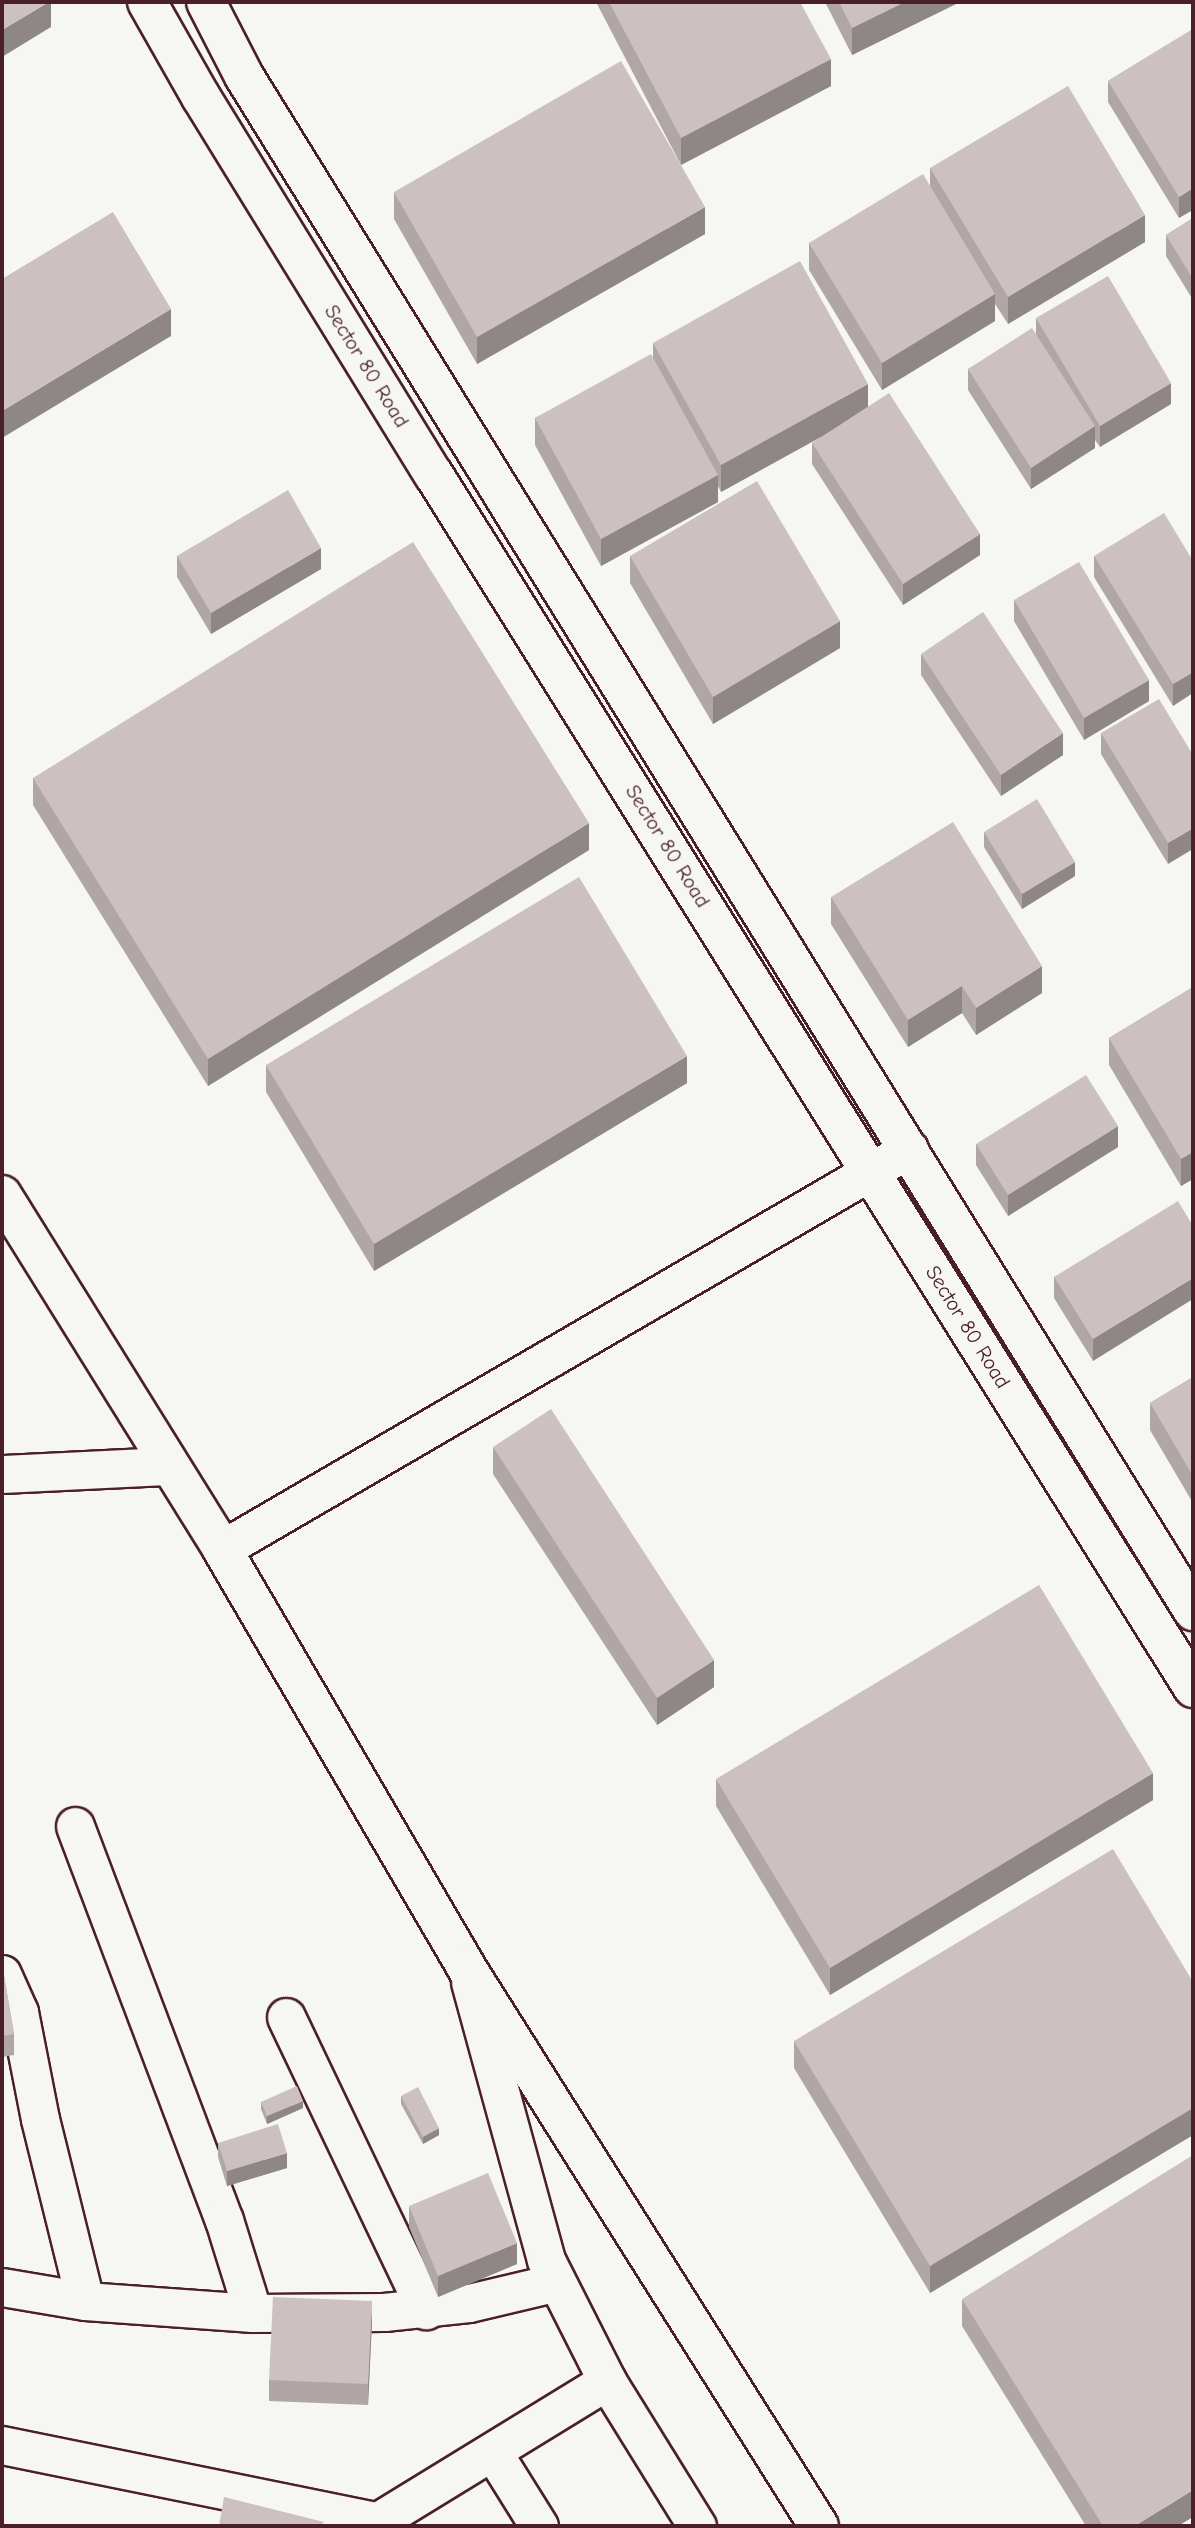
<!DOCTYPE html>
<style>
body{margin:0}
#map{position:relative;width:1195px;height:2528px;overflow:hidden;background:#f6f6f2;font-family:"Comic Neue",sans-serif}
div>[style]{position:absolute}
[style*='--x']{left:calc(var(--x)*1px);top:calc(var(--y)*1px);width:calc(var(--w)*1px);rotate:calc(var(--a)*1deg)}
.roads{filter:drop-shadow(2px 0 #4a1f2b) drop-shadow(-2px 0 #4a1f2b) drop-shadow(0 2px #4a1f2b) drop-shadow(0 -2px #4a1f2b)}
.minor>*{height:37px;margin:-18.5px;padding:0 18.5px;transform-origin:18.5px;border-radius:18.5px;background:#f6f6f2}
.tertiary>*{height:38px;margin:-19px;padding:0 19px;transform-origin:19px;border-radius:19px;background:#f6f6f2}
.wall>*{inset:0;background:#afa6a5}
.shaded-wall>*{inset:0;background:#8f8786}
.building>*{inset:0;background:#ccc1c0}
span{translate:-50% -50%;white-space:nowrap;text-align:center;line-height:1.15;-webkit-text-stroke:6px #f6f6f2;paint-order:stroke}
.street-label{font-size:21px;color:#4a1f2b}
.frame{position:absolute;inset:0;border:4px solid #4a1f2b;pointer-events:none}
</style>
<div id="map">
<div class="roads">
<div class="minor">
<div style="--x:2;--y:1474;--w:166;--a:-2.8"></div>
<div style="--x:222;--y:1549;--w:795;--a:-30.21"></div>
<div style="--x:75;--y:1826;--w:421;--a:69.3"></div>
<div style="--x:224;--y:2220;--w:97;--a:72.7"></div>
<div style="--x:2;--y:1974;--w:42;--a:65.9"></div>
<div style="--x:19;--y:2012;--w:109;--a:78.9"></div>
<div style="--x:40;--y:2119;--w:187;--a:76.1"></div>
<div style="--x:470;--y:1982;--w:288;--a:74.7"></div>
<div style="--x:546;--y:2260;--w:136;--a:63.2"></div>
<div style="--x:607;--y:2381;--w:171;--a:58.2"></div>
<div style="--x:286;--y:2017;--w:325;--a:64.5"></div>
<div style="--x:2;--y:2287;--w:84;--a:9.6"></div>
<div style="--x:85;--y:2301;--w:168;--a:4.1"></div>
<div style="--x:253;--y:2313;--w:131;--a:-0.4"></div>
<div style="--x:384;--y:2312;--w:85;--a:-6"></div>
<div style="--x:469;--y:2303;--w:90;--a:-13.4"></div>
<div style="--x:2;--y:2445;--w:383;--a:11.5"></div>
<div style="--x:494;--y:2454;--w:85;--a:58"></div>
<div style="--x:370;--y:2526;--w:278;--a:-31.5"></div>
</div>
<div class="tertiary">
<div style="--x:147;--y:2;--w:109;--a:60.4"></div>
<div style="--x:201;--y:97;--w:444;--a:58.4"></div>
<div style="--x:434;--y:475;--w:1431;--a:57.96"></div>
<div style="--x:206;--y:2;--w:83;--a:62.8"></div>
<div style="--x:244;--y:76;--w:1805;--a:58.27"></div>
<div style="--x:2;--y:1195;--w:417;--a:58.1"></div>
<div style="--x:222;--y:1549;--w:484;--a:59.7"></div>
<div style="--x:466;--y:1967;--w:661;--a:57.73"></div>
</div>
</div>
<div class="wall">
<div style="clip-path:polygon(596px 2px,800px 2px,831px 86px,681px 165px)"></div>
<div style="clip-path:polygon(825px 2px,960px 2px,852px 55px)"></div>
<div style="clip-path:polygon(1193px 29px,1179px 218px,1108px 102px,1108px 81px)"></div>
<div style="clip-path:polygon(930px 168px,1145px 242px,1008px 324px,995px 304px,995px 321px,882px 390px,809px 270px,809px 243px,930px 187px)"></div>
<div style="clip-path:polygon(394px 192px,705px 234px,477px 364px,394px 219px)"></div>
<div style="clip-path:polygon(1193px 218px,1193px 300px,1166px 256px,1166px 235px)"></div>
<div style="clip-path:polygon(1036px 318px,1171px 404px,1100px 447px,1095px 440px,1095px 448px,1031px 489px,968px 390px,968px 369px,1036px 334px)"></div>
<div style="clip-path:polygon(653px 343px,868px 407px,980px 555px,903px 605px,812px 464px,812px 443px,826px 434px,721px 492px,718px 486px,718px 502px,601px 566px,535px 445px,535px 418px,653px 357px)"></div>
<div style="clip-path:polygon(177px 556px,321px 569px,211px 634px,177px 577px)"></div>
<div style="clip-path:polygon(630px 556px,840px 648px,713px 724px,630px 583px)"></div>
<div style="clip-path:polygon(1094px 556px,1193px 561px,1173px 706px,1094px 577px)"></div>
<div style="clip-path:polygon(1014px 600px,1149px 701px,1084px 740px,1014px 621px)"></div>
<div style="clip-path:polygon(921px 654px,1063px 755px,1001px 796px,921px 675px)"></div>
<div style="clip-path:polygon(1101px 733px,1193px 755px,1168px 864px,1101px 754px)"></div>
<div style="clip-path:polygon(33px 778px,589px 850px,208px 1086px,33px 805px)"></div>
<div style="clip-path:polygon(984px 832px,1075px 876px,1022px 909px,984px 847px)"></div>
<div style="clip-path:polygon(831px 897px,1042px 993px,976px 1035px,962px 1013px,908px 1047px,831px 924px)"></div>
<div style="clip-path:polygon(1193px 987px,1193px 1179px,1181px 1186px,1109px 1065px,1109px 1038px)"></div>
<div style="clip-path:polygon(266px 1065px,687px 1083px,374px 1271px,266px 1092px)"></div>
<div style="clip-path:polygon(976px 1144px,1118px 1147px,1008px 1216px,976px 1165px)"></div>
<div style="clip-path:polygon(1193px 1226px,1093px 1361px,1054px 1298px,1054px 1277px)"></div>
<div style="clip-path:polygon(1193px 1377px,1193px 1503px,1150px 1430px,1150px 1403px)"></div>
<div style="clip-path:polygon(493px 1447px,714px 1687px,657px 1725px,493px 1474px)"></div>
<div style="clip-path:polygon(716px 1779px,1153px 1800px,830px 1995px,716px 1806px)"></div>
<div style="clip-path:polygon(2px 1964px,14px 2034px,14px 2055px,2px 2057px)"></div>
<div style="clip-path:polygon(1193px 1982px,1193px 2135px,930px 2293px,794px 2068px,794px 2041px)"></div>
<div style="clip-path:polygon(401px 2096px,439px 2135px,423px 2144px,401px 2104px)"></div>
<div style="clip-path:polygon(261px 2102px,303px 2108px,267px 2124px,261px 2109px)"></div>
<div style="clip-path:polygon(218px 2143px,287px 2168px,227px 2186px,218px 2157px)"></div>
<div style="clip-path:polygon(409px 2206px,517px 2264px,438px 2297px,409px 2227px)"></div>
<div style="clip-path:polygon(962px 2299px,1178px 2526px,1086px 2526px,962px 2326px)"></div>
<div style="clip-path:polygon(372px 2322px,368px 2405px,269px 2401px,269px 2380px)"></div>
</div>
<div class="shaded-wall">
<div style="clip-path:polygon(49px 2px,51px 2px,51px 27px,2px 57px,2px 30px)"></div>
<div style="clip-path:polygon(905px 2px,960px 2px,852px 55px,852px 28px)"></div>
<div style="clip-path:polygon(831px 59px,831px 86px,681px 165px,681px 138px)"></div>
<div style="clip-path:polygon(1193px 188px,1193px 210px,1179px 218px,1179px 197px)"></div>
<div style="clip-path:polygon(705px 207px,705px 234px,477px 364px,477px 337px)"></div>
<div style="clip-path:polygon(1145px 215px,1145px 242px,1008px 324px,1008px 297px)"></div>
<div style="clip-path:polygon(995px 294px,995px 321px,882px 390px,882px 363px)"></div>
<div style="clip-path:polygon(171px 309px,171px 336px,2px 438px,2px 411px)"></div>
<div style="clip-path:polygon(1171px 383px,1171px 404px,1100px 447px,1100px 426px)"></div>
<div style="clip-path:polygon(868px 384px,868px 411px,721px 492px,721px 465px)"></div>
<div style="clip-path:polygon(1095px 426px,1095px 448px,1031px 489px,1031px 468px)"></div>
<div style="clip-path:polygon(718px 475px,718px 502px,601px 566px,601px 539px)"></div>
<div style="clip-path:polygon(980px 534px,980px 555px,903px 605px,903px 584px)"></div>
<div style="clip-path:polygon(321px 548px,321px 569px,211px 634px,211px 613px)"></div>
<div style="clip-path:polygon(840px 621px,840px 648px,713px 724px,713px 697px)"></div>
<div style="clip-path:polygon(1193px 672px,1193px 693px,1173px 706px,1173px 684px)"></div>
<div style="clip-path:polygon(1149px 680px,1149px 701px,1084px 740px,1084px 718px)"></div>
<div style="clip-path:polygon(1063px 733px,1063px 755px,1001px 796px,1001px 775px)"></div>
<div style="clip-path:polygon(589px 823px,589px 850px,208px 1086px,208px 1059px)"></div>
<div style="clip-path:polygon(1193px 828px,1193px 849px,1168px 864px,1168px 843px)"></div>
<div style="clip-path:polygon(1075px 862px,1075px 876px,1022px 909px,1022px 894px)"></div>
<div style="clip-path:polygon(1042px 966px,1042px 993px,976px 1035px,976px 1008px)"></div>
<div style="clip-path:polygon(962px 986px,962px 1013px,908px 1047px,908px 1020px)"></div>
<div style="clip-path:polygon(687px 1056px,687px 1083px,374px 1271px,374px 1244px)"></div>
<div style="clip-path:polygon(1118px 1126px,1118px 1147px,1008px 1216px,1008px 1195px)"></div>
<div style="clip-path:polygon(1193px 1152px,1193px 1179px,1181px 1186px,1181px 1159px)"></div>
<div style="clip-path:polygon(1193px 1278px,1193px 1299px,1093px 1361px,1093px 1339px)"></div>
<div style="clip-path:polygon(714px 1660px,714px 1687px,657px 1725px,657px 1698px)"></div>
<div style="clip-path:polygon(1153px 1773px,1153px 1800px,830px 1995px,830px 1968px)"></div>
<div style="clip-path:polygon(303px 2101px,303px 2108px,267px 2124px,267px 2116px)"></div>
<div style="clip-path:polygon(1193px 2108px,1193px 2135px,930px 2293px,930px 2266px)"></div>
<div style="clip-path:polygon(439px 2128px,439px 2135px,423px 2144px,423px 2137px)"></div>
<div style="clip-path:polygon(287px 2153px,287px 2168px,227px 2186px,227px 2171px)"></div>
<div style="clip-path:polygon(517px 2243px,517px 2264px,438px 2297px,438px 2276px)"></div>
<div style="clip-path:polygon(372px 2301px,372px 2322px,368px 2405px,368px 2384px)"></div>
<div style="clip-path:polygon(1193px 2490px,1193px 2517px,1178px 2526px,1135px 2526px)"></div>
</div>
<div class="building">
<div style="clip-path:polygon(2px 2px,49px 2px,2px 30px)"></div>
<div style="clip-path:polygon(609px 2px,800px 2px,831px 59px,681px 138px)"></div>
<div style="clip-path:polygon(839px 2px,905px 2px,852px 28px)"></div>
<div style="clip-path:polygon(1193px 29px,1193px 188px,1179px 197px,1108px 81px)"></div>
<div style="clip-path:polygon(621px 61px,705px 207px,477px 337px,394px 192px)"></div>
<div style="clip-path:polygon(1068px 86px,1145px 215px,1008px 297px,930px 168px)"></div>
<div style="clip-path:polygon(923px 174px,995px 294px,882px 363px,809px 243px)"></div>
<div style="clip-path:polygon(113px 212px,171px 309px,2px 411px,2px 279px)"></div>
<div style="clip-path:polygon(1193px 218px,1193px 279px,1166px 235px)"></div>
<div style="clip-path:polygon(800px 261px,868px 384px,721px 465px,653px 343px)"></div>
<div style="clip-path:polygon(1108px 276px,1171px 383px,1100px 426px,1036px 318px)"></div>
<div style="clip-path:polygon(1032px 328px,1095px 426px,1031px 468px,968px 369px)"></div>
<div style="clip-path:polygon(651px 354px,718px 475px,601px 539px,535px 418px)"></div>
<div style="clip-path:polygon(889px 393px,980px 534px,903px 584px,812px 443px)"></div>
<div style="clip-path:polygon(757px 481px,840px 621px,713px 697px,630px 556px)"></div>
<div style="clip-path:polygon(288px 490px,321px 548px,211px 613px,177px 556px)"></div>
<div style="clip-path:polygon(1164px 513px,1193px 561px,1193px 672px,1173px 684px,1094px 556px)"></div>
<div style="clip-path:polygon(413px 542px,589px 823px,208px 1059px,33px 778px)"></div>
<div style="clip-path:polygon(1079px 562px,1149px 680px,1084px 718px,1014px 600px)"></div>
<div style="clip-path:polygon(983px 612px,1063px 733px,1001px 775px,921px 654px)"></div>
<div style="clip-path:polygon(1159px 699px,1193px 755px,1193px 828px,1168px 843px,1101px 733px)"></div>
<div style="clip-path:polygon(1037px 799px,1075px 862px,1022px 894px,984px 832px)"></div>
<div style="clip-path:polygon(953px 822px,1042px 966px,976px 1008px,962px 986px,908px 1020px,831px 897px)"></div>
<div style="clip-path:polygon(579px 877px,687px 1056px,374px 1244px,266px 1065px)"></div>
<div style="clip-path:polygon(1193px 987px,1193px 1152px,1181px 1159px,1109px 1038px)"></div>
<div style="clip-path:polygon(1086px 1075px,1118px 1126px,1008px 1195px,976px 1144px)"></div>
<div style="clip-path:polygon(1178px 1201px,1193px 1226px,1193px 1278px,1093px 1339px,1054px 1277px)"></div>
<div style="clip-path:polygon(1193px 1377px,1193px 1476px,1150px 1403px)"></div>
<div style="clip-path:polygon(551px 1409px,714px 1660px,657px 1698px,493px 1447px)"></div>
<div style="clip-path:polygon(1039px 1585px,1153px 1773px,830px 1968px,716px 1779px)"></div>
<div style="clip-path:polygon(1113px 1849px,1193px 1982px,1193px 2108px,930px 2266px,794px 2041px)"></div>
<div style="clip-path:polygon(2px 1964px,14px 2034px,2px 2036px)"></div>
<div style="clip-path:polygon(297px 2086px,303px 2101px,267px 2116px,261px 2102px)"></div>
<div style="clip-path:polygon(418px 2087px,439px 2128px,423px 2137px,401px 2096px)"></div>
<div style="clip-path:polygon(278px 2124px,287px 2153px,227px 2171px,218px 2143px)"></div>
<div style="clip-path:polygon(1193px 2155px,1193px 2490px,1135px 2526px,1103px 2526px,962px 2299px)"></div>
<div style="clip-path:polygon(488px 2173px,517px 2243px,438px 2276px,409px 2206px)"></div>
<div style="clip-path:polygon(273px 2297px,372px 2301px,368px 2384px,269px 2380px)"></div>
<div style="clip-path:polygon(224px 2497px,324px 2522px,320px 2526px,219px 2526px)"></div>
</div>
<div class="street-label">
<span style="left:367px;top:366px;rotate:58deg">Sector 80 Road</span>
<span style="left:668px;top:846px;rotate:58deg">Sector 80 Road</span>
<span style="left:968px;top:1327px;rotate:58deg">Sector 80 Road</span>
</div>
<div class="frame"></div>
</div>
